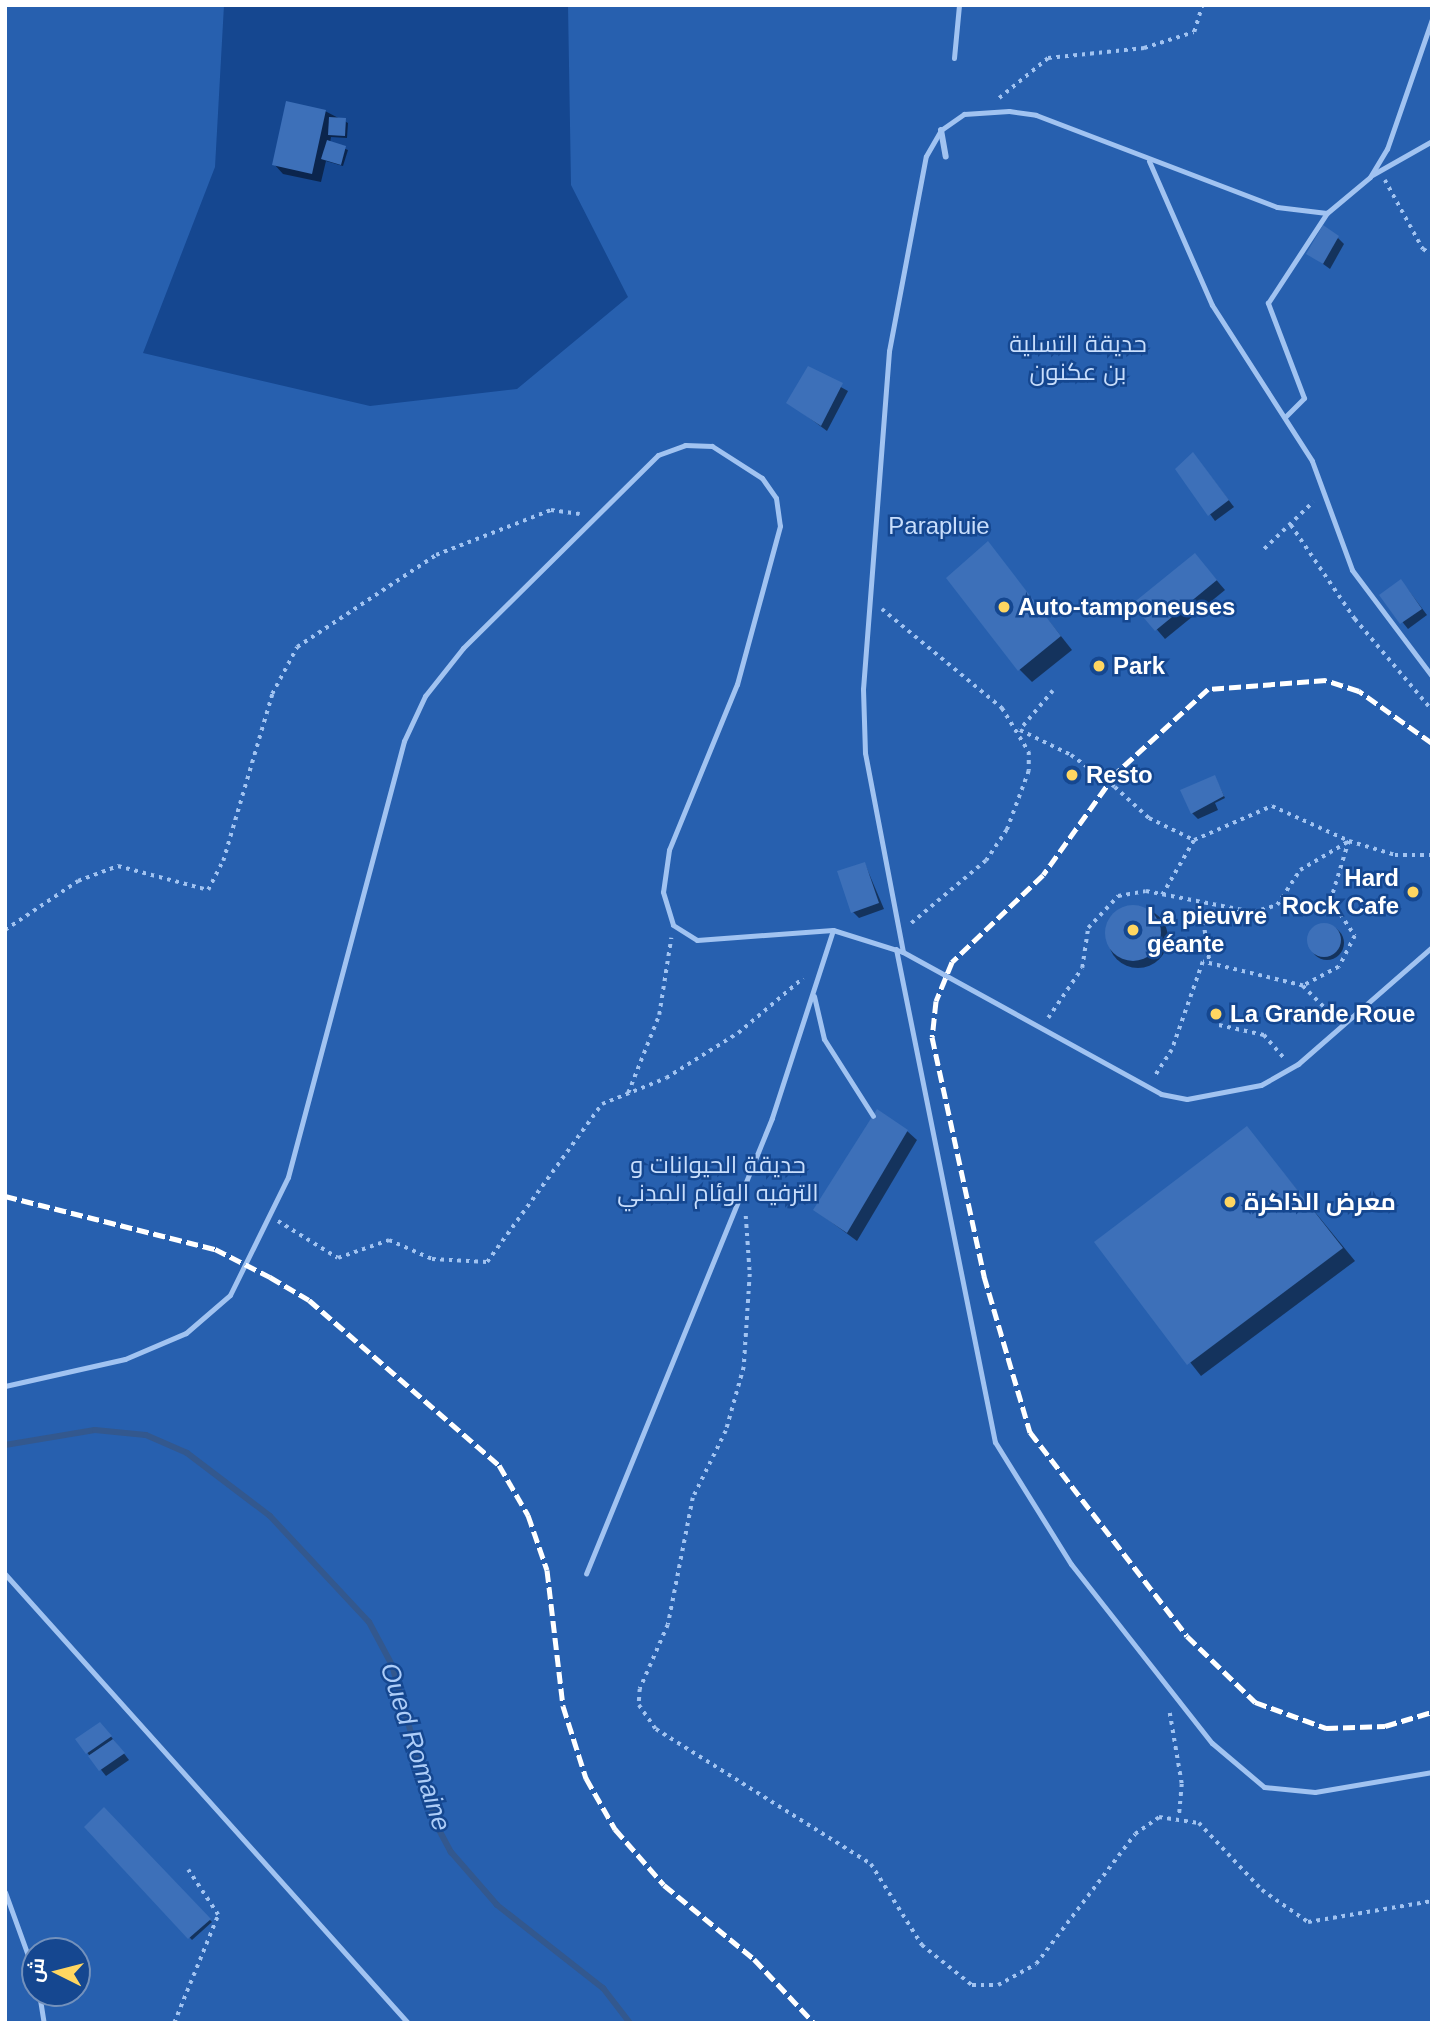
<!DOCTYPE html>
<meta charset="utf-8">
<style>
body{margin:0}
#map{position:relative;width:1437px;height:2028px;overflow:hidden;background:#154790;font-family:Helvetica,Cairo,sans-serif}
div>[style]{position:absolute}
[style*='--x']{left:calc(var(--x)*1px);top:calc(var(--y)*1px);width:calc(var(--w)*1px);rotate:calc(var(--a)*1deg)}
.green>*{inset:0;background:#2760af}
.shadow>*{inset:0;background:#0007}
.round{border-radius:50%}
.stream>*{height:6px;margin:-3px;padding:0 3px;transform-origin:3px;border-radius:3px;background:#33588e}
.building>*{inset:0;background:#3d70b9}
.path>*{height:3.5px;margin-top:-1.75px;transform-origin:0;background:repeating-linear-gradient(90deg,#a1c3f1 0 3.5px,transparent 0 8.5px)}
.service>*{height:5px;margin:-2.5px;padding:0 2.5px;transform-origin:2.5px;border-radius:2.5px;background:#a1c3f1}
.pedestrian>*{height:6px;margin:-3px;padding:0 3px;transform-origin:3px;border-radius:3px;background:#a1c3f1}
.rail>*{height:5px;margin-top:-2.5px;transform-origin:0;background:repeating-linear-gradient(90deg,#fff 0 12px,transparent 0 17px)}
.path-bridge>*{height:3.5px;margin-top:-1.75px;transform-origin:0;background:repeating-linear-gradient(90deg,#a1c3f1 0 3.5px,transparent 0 8.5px)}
.dots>*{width:19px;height:19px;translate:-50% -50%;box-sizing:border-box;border:4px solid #154790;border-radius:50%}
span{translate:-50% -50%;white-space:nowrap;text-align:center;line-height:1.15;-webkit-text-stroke:5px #154790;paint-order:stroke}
.park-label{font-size:24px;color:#c8defc}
.poi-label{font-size:24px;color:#fff;font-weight:700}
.left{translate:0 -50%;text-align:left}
.right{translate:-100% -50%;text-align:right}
.water-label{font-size:26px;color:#adcdf8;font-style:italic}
.frame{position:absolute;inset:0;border:7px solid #fff;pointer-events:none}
.north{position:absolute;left:21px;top:1937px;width:70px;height:70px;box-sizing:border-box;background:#154790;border:2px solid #7391bc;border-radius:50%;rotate:276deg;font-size:19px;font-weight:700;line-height:28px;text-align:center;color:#fff}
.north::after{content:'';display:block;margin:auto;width:24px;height:32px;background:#ffd661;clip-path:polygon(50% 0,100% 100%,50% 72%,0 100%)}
</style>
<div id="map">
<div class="green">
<div style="clip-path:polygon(evenodd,5px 5px,224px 5px,215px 167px,143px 353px,370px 406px,517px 389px,628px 297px,571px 185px,568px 5px,1432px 5px,1432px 2023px,5px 2023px,5px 5px,35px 1951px,77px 1951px,77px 1993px,35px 1993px,35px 1951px)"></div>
</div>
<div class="shadow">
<div style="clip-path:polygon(325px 111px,348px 123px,347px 138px,331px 137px,330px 143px,348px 150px,343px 166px,326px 161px,321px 182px,283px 174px,274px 164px)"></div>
<div style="clip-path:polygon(1338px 238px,1344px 244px,1330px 269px,1308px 253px)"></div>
<div style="clip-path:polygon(808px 369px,848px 391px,827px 431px,788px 402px)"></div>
<div style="clip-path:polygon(1198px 460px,1234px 507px,1215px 521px,1177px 469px)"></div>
<div style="clip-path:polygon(988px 544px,1072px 650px,1032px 682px,1019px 669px)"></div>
<div style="clip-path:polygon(1195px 555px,1225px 590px,1165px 639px,1135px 604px)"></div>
<div style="clip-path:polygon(1406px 587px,1427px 615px,1408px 629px,1381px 595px)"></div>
<div style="clip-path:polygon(1215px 777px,1225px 798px,1215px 803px,1218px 810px,1198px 819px,1192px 813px)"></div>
<div style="clip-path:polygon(865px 864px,884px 909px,859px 918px,853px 912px)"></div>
<div class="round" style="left:1108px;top:908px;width:60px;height:60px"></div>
<div class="round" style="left:1310px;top:926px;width:34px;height:34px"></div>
<div style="clip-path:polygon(1247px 1129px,1355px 1261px,1201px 1376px,1096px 1243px)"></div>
<div style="clip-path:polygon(907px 1131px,917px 1140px,857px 1241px,815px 1210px)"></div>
<div style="clip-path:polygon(106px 1730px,129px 1760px,106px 1776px,77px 1740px)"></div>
<div style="clip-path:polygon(104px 1810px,212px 1922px,192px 1940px,87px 1827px)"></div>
</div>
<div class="stream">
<div style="--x:5;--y:1445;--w:91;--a:-9.5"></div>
<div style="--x:95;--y:1430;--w:51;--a:5.6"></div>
<div style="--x:146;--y:1435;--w:45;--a:23.7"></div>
<div style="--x:187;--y:1453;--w:104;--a:37.2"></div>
<div style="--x:270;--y:1516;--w:145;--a:47"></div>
<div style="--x:369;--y:1622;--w:49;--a:61.9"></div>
<div style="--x:392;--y:1665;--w:167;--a:74.4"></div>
<div style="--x:437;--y:1826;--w:30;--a:62"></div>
<div style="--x:451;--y:1852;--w:70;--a:49"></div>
<div style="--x:497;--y:1905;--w:135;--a:38.1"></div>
<div style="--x:603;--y:1988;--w:44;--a:52.4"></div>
</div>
<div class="building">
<div style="clip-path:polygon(286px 101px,326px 110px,312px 174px,272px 165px)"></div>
<div style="clip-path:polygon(329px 117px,346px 118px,345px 136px,328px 135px)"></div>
<div style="clip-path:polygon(327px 140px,346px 146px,341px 165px,321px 159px)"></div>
<div style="clip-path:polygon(1323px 225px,1339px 236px,1323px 264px,1306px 254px)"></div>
<div style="clip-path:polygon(808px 366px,843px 383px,821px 426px,786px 403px)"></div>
<div style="clip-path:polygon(1193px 452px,1229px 500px,1208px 516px,1175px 469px)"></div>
<div style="clip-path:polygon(988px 541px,1061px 636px,1018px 671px,946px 578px)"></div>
<div style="clip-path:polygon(1195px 553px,1217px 580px,1155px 631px,1132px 604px)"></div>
<div style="clip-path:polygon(1401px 579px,1422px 609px,1400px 624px,1379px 595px)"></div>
<div style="clip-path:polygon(1215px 775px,1224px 796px,1191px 814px,1180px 790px)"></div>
<div style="clip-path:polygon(865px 862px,879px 903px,851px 913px,837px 871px)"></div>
<div class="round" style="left:1105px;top:905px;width:56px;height:56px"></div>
<div class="round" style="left:1307px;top:923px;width:34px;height:34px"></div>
<div style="clip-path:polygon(877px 1109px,908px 1130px,847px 1233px,813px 1210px)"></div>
<div style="clip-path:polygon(1247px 1126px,1343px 1248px,1187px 1365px,1094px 1242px)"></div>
<div style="clip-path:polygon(100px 1722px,112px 1736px,86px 1754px,75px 1739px)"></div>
<div style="clip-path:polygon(113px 1739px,125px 1753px,99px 1771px,88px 1756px)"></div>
<div style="clip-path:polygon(104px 1807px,211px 1919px,188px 1939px,84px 1827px)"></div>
</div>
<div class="path">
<div style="--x:999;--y:98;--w:63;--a:-39.2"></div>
<div style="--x:1048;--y:58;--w:97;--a:-5.9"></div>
<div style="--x:1144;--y:48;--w:52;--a:-17.7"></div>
<div style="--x:1194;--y:32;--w:28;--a:-73"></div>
<div style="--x:1385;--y:180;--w:79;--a:61.2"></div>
<div style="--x:1423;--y:249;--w:10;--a:29"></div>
<div style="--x:1291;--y:525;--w:114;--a:55.8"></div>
<div style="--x:1355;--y:619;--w:119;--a:49.8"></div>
<div style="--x:1264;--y:549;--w:68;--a:-43.8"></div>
<div style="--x:882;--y:609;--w:156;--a:39.5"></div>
<div style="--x:1002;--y:708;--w:52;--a:58.5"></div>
<div style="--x:1029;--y:752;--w:19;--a:90"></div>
<div style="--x:1029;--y:771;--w:63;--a:110.4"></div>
<div style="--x:1007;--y:830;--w:37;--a:124"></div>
<div style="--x:986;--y:861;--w:98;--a:140"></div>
<div style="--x:1053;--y:691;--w:51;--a:130.2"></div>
<div style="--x:1020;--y:730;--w:57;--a:26.1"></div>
<div style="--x:1115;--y:787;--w:46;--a:42.4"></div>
<div style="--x:1149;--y:818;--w:50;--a:26.1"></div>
<div style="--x:1194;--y:840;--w:85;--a:-23.6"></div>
<div style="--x:1272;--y:806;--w:85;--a:24.4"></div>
<div style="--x:1349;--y:841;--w:62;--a:107"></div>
<div style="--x:1331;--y:900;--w:43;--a:56.3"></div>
<div style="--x:1355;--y:936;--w:35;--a:117"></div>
<div style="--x:1339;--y:967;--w:41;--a:152.2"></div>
<div style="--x:1303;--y:986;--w:103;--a:-166.5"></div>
<div style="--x:1203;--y:962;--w:93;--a:109.4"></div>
<div style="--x:1172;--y:1050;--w:33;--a:123"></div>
<div style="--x:1162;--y:895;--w:64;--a:-59.8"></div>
<div style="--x:1201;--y:905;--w:60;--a:81.3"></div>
<div style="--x:5;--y:930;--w:88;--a:-33.9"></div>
<div style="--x:78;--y:881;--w:43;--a:-20.6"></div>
<div style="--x:118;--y:866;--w:93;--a:14.9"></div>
<div style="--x:208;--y:890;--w:33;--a:-63"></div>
<div style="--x:223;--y:861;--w:174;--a:-73.6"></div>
<div style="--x:272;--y:694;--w:53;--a:-62"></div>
<div style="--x:297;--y:647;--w:167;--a:-33.5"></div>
<div style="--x:436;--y:555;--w:123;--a:-21.4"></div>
<div style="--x:551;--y:510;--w:29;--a:8"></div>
<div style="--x:1303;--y:986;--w:42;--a:45"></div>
<div style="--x:1048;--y:1018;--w:60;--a:-55.8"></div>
<div style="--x:1082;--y:968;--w:40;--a:-81.5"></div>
<div style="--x:1088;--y:928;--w:44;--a:-46.8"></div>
<div style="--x:1118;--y:896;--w:28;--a:-10"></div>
<div style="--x:1146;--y:891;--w:109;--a:11.1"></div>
<div style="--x:1253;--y:912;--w:25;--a:-16"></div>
<div style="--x:1277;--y:905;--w:42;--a:-56.7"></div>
<div style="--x:1300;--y:870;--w:57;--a:-30.6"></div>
<div style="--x:1349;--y:841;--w:48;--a:16.9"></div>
<div style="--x:1395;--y:855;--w:37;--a:0"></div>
<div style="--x:1219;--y:1025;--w:46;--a:12.5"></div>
<div style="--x:1264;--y:1035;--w:30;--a:49"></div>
<div style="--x:628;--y:1093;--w:84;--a:-68.3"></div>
<div style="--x:659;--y:1015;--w:78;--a:-81.1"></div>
<div style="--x:746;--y:1216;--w:58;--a:86.1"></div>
<div style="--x:750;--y:1274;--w:93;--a:93.7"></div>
<div style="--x:744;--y:1367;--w:66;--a:105.7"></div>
<div style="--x:726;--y:1431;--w:75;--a:116.2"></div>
<div style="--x:693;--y:1498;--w:129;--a:101.1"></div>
<div style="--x:668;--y:1625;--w:70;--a:113.6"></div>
<div style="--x:640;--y:1689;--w:16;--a:94"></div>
<div style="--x:639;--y:1705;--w:29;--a:55"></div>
<div style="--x:656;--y:1729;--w:254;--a:32.1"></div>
<div style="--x:871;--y:1864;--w:96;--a:57.8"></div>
<div style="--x:922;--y:1945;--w:64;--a:38.7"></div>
<div style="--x:972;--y:1985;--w:26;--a:0"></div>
<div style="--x:998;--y:1985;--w:43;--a:-28.9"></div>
<div style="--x:1036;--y:1964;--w:163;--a:-52.7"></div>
<div style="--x:1135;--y:1834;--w:29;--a:-35"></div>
<div style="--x:1159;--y:1817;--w:40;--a:8.5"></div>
<div style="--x:1199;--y:1823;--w:92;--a:46.8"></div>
<div style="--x:1262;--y:1890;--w:56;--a:34.8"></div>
<div style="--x:1308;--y:1922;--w:126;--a:-9.6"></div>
<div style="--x:278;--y:1221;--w:70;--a:31.7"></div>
<div style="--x:338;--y:1258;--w:54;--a:-19.4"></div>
<div style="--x:389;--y:1240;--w:47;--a:23.8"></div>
<div style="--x:432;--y:1259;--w:55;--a:3.1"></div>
<div style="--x:487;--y:1262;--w:195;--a:-54"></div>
<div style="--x:602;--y:1104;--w:69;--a:-22.1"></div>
<div style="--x:666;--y:1078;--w:85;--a:-32"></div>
<div style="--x:738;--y:1033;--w:85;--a:-40.2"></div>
<div style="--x:1170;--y:1713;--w:72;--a:80.4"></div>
<div style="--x:1182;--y:1784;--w:32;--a:95"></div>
<div style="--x:174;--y:2023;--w:117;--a:-67.8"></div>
<div style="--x:218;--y:1915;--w:54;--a:-123.7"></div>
</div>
<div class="service">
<div style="--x:954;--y:58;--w:53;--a:-84.6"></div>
<div style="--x:1149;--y:161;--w:157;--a:66.4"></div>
<div style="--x:1212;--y:305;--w:185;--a:57.3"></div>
<div style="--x:1312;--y:461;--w:116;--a:69.8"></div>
<div style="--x:1352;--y:570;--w:133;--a:53"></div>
<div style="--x:1372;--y:175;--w:69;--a:-29.5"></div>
<div style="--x:1285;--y:417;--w:27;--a:-45"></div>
<div style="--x:1304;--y:398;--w:102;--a:-110.8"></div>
<div style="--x:1268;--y:303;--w:108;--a:-56.8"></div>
<div style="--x:833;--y:930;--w:73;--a:17.4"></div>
<div style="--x:903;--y:952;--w:294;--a:28.8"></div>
<div style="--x:1161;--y:1094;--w:26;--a:11"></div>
<div style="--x:1187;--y:1099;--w:75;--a:-10.7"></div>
<div style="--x:1261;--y:1085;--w:43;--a:-29.6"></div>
<div style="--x:1298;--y:1064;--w:178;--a:-41.1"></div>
<div style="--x:896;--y:949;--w:503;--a:78.65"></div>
<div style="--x:995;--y:1442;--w:144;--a:58.1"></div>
<div style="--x:1071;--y:1564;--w:228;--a:51.8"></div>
<div style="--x:1212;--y:1743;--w:68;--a:40.2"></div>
<div style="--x:1264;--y:1787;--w:51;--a:5.6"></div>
<div style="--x:1315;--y:1792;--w:119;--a:-9.7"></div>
<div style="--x:903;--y:952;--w:203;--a:-100.8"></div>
<div style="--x:865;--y:753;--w:64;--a:-91.8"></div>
<div style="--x:863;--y:689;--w:339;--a:-85.6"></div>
<div style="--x:889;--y:351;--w:198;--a:-79.3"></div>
<div style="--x:926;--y:156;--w:30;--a:-60"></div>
<div style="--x:941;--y:130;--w:28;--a:-35"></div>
<div style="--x:964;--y:114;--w:45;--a:-3.8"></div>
<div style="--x:1009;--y:111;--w:27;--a:8"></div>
<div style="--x:1036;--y:115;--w:258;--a:20.9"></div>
<div style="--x:1277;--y:207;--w:50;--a:6.8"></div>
<div style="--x:1327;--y:213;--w:56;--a:-39.9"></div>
<div style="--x:1370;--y:177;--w:33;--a:-59"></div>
<div style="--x:1387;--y:149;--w:138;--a:-70.9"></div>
<div style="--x:814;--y:996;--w:44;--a:76.9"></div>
<div style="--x:824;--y:1039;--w:91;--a:57.5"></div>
<div style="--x:5;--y:1386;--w:123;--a:-12.7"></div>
<div style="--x:125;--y:1359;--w:66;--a:-23.1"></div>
<div style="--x:186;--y:1333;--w:58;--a:-40.8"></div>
<div style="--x:230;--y:1295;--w:131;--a:-63.8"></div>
<div style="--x:288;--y:1177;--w:451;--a:-75.1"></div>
<div style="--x:404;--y:741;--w:50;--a:-65"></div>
<div style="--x:425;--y:696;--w:61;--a:-51.6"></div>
<div style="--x:463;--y:648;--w:274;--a:-44.7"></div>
<div style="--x:658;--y:455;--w:29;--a:-20"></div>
<div style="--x:685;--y:445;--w:27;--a:2"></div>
<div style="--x:712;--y:446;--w:59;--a:32.6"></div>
<div style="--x:762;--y:478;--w:24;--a:55"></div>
<div style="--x:776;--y:498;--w:28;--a:82"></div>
<div style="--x:780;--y:526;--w:164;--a:105.2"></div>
<div style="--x:737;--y:684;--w:179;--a:112.3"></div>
<div style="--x:669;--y:850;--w:42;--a:98.1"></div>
<div style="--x:663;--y:892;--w:34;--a:73"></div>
<div style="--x:673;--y:925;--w:28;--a:32"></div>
<div style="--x:697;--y:940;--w:136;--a:-4.2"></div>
<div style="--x:833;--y:930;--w:198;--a:108"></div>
<div style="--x:772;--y:1118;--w:492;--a:112.2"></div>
<div style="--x:5;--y:1574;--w:603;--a:48.09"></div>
<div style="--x:5;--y:1892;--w:88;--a:70.1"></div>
<div style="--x:39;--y:1993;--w:30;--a:81"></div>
</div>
<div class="pedestrian">
<div style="--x:941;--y:130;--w:27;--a:80"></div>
</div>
<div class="rail">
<div style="--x:1432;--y:743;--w:90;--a:-144.5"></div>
<div style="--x:1359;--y:691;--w:35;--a:-162"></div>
<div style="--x:1326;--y:680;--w:118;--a:175.6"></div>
<div style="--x:1208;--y:689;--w:125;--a:137.6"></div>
<div style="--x:1116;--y:773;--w:125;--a:125.6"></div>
<div style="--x:1043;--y:875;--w:126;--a:136.3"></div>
<div style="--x:952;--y:962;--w:42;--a:112.3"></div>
<div style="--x:936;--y:1001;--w:36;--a:96"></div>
<div style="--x:932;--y:1037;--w:245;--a:77.7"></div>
<div style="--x:984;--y:1276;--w:163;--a:73.6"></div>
<div style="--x:1030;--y:1432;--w:257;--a:52.4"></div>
<div style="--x:1187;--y:1636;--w:95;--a:44.1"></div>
<div style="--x:1255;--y:1702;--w:76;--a:20.1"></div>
<div style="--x:1326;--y:1728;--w:59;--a:-1.9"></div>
<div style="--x:1385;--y:1726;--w:49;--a:-16.6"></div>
<div style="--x:5;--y:1196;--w:217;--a:14.2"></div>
<div style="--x:215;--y:1249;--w:62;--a:27"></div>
<div style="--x:270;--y:1277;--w:45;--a:30.5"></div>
<div style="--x:309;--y:1300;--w:252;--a:41"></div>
<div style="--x:499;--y:1465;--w:58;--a:59.9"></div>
<div style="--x:528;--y:1515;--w:58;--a:70.9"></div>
<div style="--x:547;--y:1570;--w:137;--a:83.3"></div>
<div style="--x:563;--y:1706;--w:76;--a:72.3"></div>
<div style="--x:586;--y:1778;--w:59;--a:60.4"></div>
<div style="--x:615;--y:1829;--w:74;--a:48.8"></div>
<div style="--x:664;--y:1885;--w:117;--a:39.4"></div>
<div style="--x:754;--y:1959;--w:88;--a:46.8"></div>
</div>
<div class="path-bridge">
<div style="--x:1071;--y:755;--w:54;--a:36"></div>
</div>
<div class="dots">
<div style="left:1004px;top:607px;background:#ffd661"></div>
<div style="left:1099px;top:666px;background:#ffd661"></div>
<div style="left:1072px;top:775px;background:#ffd661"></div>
<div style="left:1413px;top:892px;background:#ffd661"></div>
<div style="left:1133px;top:930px;background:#ffd661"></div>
<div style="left:1216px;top:1014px;background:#ffd661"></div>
<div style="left:1230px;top:1202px;background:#ffd661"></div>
</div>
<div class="park-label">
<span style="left:1078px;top:358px">حديقة التسلية<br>بن عكنون</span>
<span style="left:939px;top:526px">Parapluie</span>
<span style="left:718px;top:1179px">حديقة الحيوانات و<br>الترفيه الوئام المدني</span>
</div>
<div class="poi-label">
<span class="left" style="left:1018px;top:607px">Auto-tamponeuses</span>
<span class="left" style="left:1113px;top:666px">Park</span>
<span class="left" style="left:1086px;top:775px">Resto</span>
<span class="right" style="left:1399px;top:892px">Hard<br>Rock Cafe</span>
<span class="left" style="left:1147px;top:930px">La pieuvre<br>géante</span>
<span class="left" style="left:1230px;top:1014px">La Grande Roue</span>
<span class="left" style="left:1244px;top:1202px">معرض الذاكرة</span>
</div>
<div class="water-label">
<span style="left:415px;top:1747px;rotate:72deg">Oued Romaine</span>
</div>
<div class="frame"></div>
<div class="north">ش</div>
</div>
